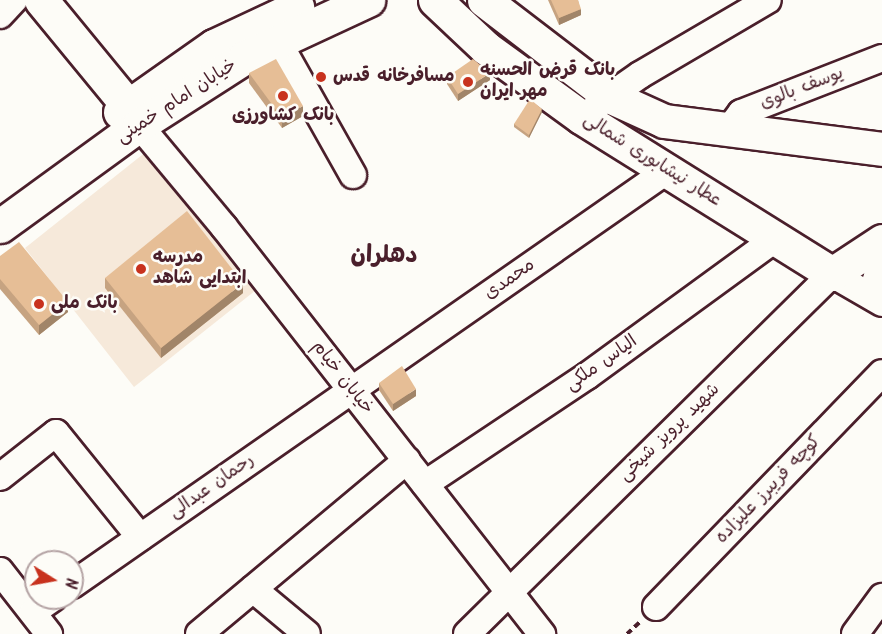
<!DOCTYPE html>
<meta charset="utf-8">
<style>
body{margin:0}
#map{position:relative;width:882px;height:634px;overflow:hidden;background:#fdfcf7;font-family:Kalam,"Playpen Sans Arabic",sans-serif}
div>[style]{position:absolute}
[style*='--x']{left:calc(var(--x)*1px);top:calc(var(--y)*1px);width:calc(var(--w)*1px);rotate:calc(var(--a)*1deg)}
.built>*{inset:0;background:#f6e9da}
.path>*{height:4px;margin-top:-2px;transform-origin:0;background:repeating-linear-gradient(90deg,#4a1f2b 0 6px,transparent 0 10.5px)}
.roads{filter:drop-shadow(2px 0 #4a1f2b) drop-shadow(-2px 0 #4a1f2b) drop-shadow(0 2px #4a1f2b) drop-shadow(0 -2px #4a1f2b)}
.minor>*{height:26px;margin:-13px;padding:0 13px;transform-origin:13px;border-radius:13px;background:#fdfcf7}
.major>*{height:33px;margin:-16.5px;padding:0 16.5px;transform-origin:16.5px;border-radius:16.5px;background:#fdfcf7}
.highway>*{height:33px;margin:-16.5px;padding:0 16.5px;transform-origin:16.5px;border-radius:16.5px;background:#fdfcf7}
.wall>*{inset:0;background:#c6a381}
.shaded-wall>*{inset:0;background:#a18569}
.building>*{inset:0;background:#e6be96}
.dots>*{width:16px;height:16px;translate:-50% -50%;box-sizing:border-box;border:3px solid #fdfcf7;border-radius:50%}
span{translate:-50% -50%;white-space:nowrap;text-align:center;line-height:1.15;-webkit-text-stroke:5px #fdfcf7;paint-order:stroke}
.poi-label{font-size:18px;color:#4a1f2b;font-weight:700}
.left{translate:0 -50%;text-align:left}
.street-label{font-size:18px;color:#4a1f2b}
.district-label{font-size:24px;color:#4a1f2b;font-weight:700}
.north{position:absolute;left:24px;top:550px;width:60px;height:60px;box-sizing:border-box;background:#fdfcf7;border:2px solid #b5a4a5;border-radius:50%;rotate:101deg;font-size:16px;font-weight:700;line-height:24px;text-align:center;color:#4a1f2b}
.north::after{content:'';display:block;margin:auto;width:21px;height:27px;background:#c8321e;clip-path:polygon(50% 0,100% 100%,50% 72%,0 100%)}
</style>
<div id="map">
<div class="built">
<div style="clip-path:polygon(147px 151px,256px 290px,134px 387px,25px 248px)"></div>
</div>
<div class="path">
<div style="--x:627;--y:634;--w:18;--a:-43"></div>
</div>
<div class="roads">
<div class="minor">
<div style="--x:0;--y:15;--w:21;--a:-47"></div>
<div style="--x:277;--y:40;--w:155;--a:60.6"></div>
<div style="--x:597;--y:105;--w:52;--a:-34.9"></div>
<div style="--x:640;--y:75;--w:148;--a:-30.4"></div>
<div style="--x:139;--y:125;--w:133;--a:50.2"></div>
<div style="--x:224;--y:227;--w:517;--a:52"></div>
<div style="--x:729;--y:129;--w:20;--a:-53"></div>
<div style="--x:741;--y:113;--w:151;--a:-21.3"></div>
<div style="--x:882;--y:254;--w:27;--a:103"></div>
<div style="--x:876;--y:280;--w:16;--a:68"></div>
<div style="--x:0;--y:477;--w:71;--a:-38.2"></div>
<div style="--x:56;--y:433;--w:134;--a:51.1"></div>
<div style="--x:425;--y:484;--w:195;--a:-33.7"></div>
<div style="--x:587;--y:376;--w:233;--a:-36.1"></div>
<div style="--x:0;--y:571;--w:80;--a:52.1"></div>
<div style="--x:72;--y:585;--w:726;--a:-34.85"></div>
<div style="--x:253;--y:589;--w:70;--a:39.8"></div>
<div style="--x:656;--y:607;--w:325;--a:-46"></div>
<div style="--x:33;--y:612;--w:24;--a:-35"></div>
<div style="--x:199;--y:634;--w:271;--a:-39.9"></div>
<div style="--x:467;--y:634;--w:513;--a:-44.6"></div>
<div style="--x:832;--y:274;--w:58;--a:30.1"></div>
<div style="--x:855;--y:634;--w:46;--a:-53.9"></div>
</div>
<div class="major">
<div style="--x:41;--y:0;--w:137;--a:50.6"></div>
<div style="--x:435;--y:0;--w:70;--a:43.3"></div>
<div style="--x:486;--y:48;--w:117;--a:36"></div>
<div style="--x:581;--y:117;--w:296;--a:32"></div>
<div style="--x:832;--y:274;--w:60;--a:-33.4"></div>
<div style="--x:484;--y:0;--w:158;--a:37.5"></div>
<div style="--x:609;--y:96;--w:60;--a:24.4"></div>
<div style="--x:664;--y:121;--w:220;--a:7.3"></div>
</div>
<div class="highway">
<div style="--x:120;--y:112;--w:115;--a:-35.1"></div>
<div style="--x:214;--y:46;--w:92;--a:-25.2"></div>
<div style="--x:0;--y:226;--w:172;--a:-36"></div>
<div style="--x:139;--y:125;--w:126;--a:-32.7"></div>
<div style="--x:245;--y:57;--w:136;--a:-24.9"></div>
</div>
</div>
<div class="wall">
<div style="clip-path:polygon(548px 0,578px 0,581px 15px,559px 25px)"></div>
<div style="clip-path:polygon(249px 73px,303px 116px,282px 128px,249px 83px)"></div>
<div style="clip-path:polygon(447px 77px,490px 80px,458px 101px,447px 84px)"></div>
<div style="clip-path:polygon(542px 112px,529px 138px,514px 127px,514px 124px)"></div>
<div style="clip-path:polygon(0 256px,68px 312px,39px 335px,0 289px)"></div>
<div style="clip-path:polygon(105px 278px,243px 293px,161px 358px,105px 288px)"></div>
<div style="clip-path:polygon(379px 383px,416px 396px,393px 411px,379px 390px)"></div>
</div>
<div class="shaded-wall">
<div style="clip-path:polygon(581px 9px,581px 15px,559px 25px,559px 18px)"></div>
<div style="clip-path:polygon(490px 73px,490px 80px,458px 101px,458px 94px)"></div>
<div style="clip-path:polygon(303px 106px,303px 116px,282px 128px,282px 118px)"></div>
<div style="clip-path:polygon(542px 109px,542px 112px,529px 138px,529px 135px)"></div>
<div style="clip-path:polygon(243px 283px,243px 293px,161px 358px,161px 348px)"></div>
<div style="clip-path:polygon(68px 302px,68px 312px,39px 335px,39px 325px)"></div>
<div style="clip-path:polygon(416px 389px,416px 396px,393px 411px,393px 404px)"></div>
</div>
<div class="building">
<div style="clip-path:polygon(551px 0,578px 0,581px 9px,559px 18px)"></div>
<div style="clip-path:polygon(276px 59px,303px 106px,282px 118px,249px 73px)"></div>
<div style="clip-path:polygon(473px 59px,490px 73px,458px 94px,447px 77px)"></div>
<div style="clip-path:polygon(530px 99px,542px 109px,529px 135px,514px 124px)"></div>
<div style="clip-path:polygon(187px 211px,243px 283px,161px 348px,105px 278px)"></div>
<div style="clip-path:polygon(19px 242px,68px 302px,39px 325px,0 279px,0 256px)"></div>
<div style="clip-path:polygon(402px 366px,416px 389px,393px 404px,379px 383px)"></div>
</div>
<div class="dots">
<div style="left:321px;top:77px;background:#c8321e"></div>
<div style="left:468px;top:82px;background:#c8321e"></div>
<div style="left:283px;top:96px;background:#c8321e"></div>
<div style="left:141px;top:269px;background:#c8321e"></div>
<div style="left:39px;top:304px;background:#c8321e"></div>
</div>
<div class="poi-label">
<span class="left" style="left:480px;top:82px">بانک قرض الحسنه<br>مهر ایران</span>
<span class="left" style="left:333px;top:77px">مسافرخانه قدس</span>
<span style="left:283px;top:116px">بانک کشاورزی</span>
<span class="left" style="left:153px;top:269px">مدرسه<br>ابتدایی شاهد</span>
<span class="left" style="left:51px;top:304px">بانک ملی</span>
</div>
<div class="street-label">
<span style="left:802px;top:89px;rotate:-21deg">یوسف بالوی</span>
<span style="left:177px;top:102px;rotate:-33deg">خیابان امام خمینی</span>
<span style="left:652px;top:161px;rotate:32deg">عطار نیشابوری شمالی</span>
<span style="left:510px;top:280px;rotate:-35deg">محمدی</span>
<span style="left:602px;top:364px;rotate:-35deg">الیاس ملکی</span>
<span style="left:342px;top:378px;rotate:52deg">خیابان خیام</span>
<span style="left:670px;top:433px;rotate:-44deg">شهید پرویز شیخی</span>
<span style="left:212px;top:487px;rotate:-35deg">رحمان عبدالی</span>
<span style="left:769px;top:490px;rotate:-46deg">کوچه فریبرز علیزاده</span>
</div>
<div class="district-label">
<span style="left:384px;top:256px">دهلران</span>
</div>
<div class="north">N</div>
</div>
